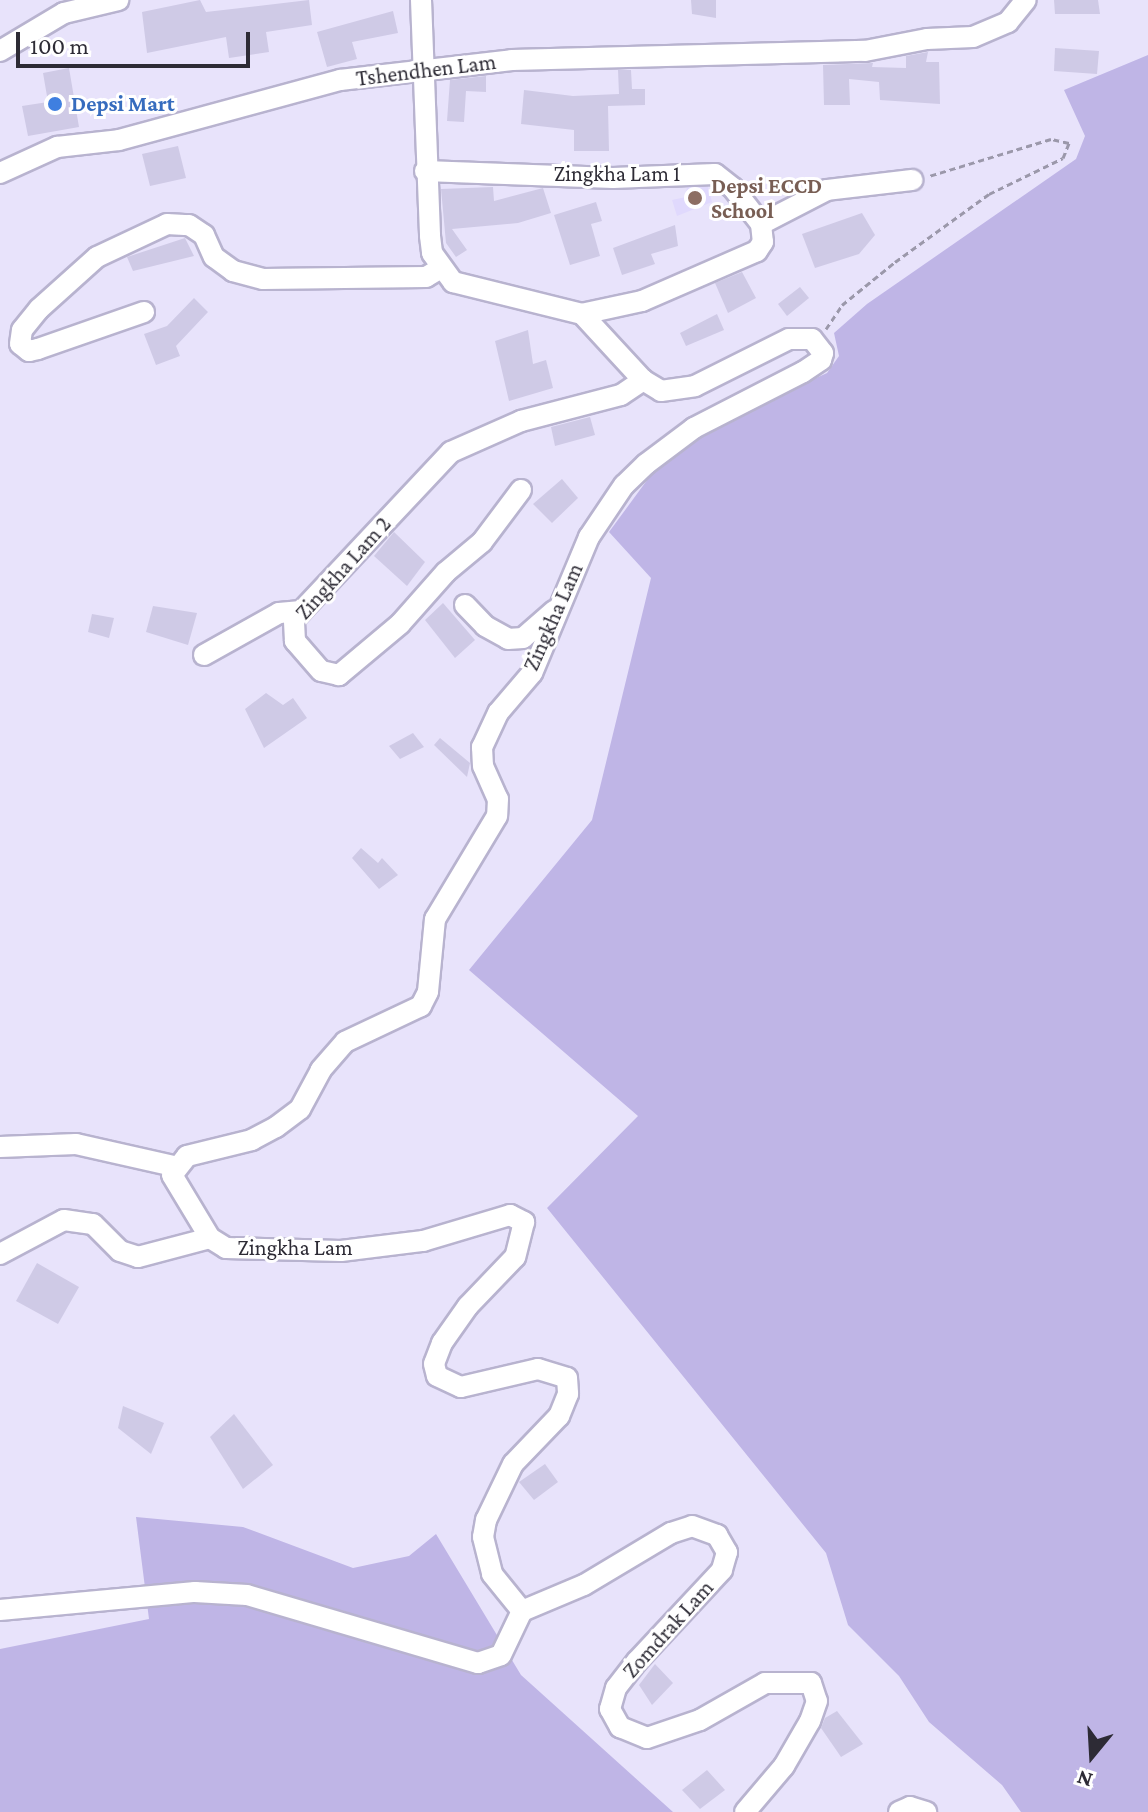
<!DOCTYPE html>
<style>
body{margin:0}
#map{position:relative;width:1148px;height:1812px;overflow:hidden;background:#e8e3fb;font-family:"Crimson Pro",serif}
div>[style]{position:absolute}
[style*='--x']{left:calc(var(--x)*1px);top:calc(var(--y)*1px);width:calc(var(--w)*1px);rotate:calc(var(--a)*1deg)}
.built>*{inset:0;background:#e0d9fd}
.green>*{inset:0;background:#bfb5e6}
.building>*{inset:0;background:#cfcae6}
.path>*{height:3px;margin-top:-1.5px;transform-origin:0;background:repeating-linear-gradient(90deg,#9b98aa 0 6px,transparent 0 10px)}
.roads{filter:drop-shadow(2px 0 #b8b3cf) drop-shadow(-2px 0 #b8b3cf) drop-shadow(0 2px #b8b3cf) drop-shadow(0 -2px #b8b3cf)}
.minor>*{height:20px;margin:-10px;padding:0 10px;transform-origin:10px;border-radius:10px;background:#fff}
.dots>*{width:22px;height:22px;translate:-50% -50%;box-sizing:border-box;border:4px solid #fff;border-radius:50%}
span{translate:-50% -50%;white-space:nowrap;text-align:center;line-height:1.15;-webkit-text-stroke:6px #fff;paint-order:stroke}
.street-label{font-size:22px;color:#2d2b35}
.shop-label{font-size:22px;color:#366cbe;font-weight:700}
.left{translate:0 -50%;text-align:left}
.education-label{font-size:22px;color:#785e54;font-weight:700}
.north{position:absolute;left:1052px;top:1716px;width:80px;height:80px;-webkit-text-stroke:6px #fff;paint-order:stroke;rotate:198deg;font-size:22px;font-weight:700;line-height:32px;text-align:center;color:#2d2b35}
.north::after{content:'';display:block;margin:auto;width:28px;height:36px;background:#2d2b35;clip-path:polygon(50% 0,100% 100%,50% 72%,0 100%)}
.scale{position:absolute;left:16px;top:32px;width:234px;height:36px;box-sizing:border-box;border:4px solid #2d2b35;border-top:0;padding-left:10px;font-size:24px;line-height:28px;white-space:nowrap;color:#2d2b35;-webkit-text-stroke:6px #fff;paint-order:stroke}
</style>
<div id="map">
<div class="built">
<div style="clip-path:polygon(707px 183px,712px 202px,677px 216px,672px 200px,686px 197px,687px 184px)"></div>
</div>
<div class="green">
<div style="clip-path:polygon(1148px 55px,1148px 1812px,1021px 1812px,1002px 1785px,929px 1722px,899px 1676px,848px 1625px,826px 1553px,547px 1208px,638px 1116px,469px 970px,592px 820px,651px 578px,609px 532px,656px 468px,721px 422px,827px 373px,839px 356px,834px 333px,867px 304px,1076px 159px,1085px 136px,1064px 90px)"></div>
<div style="clip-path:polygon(136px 1517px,243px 1527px,353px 1568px,409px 1556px,436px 1534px,521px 1675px,673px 1812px,0 1812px,0 1649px,149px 1619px)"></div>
</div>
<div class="building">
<div style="clip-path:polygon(200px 0,206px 12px,309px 0,312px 25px,266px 32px,269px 52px,229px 58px,226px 37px,147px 53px,142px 12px)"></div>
<div style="clip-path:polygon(691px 0,716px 0,716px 18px,692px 14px)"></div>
<div style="clip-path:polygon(1054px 0,1098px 0,1100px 14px,1055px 14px)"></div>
<div style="clip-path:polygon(393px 11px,398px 33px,352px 42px,357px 59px,327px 67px,317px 32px)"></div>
<div style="clip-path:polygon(1055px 48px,1099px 51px,1097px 74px,1054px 71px)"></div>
<div style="clip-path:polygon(928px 52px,926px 62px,939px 62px,940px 104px,880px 100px,879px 82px,849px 79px,850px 105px,824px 105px,823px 65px,873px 63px,872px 67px,906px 68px,906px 56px)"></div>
<div style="clip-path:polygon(69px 68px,79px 127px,28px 136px,22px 106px,48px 102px,43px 73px)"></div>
<div style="clip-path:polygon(618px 70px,631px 70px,632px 89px,645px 89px,645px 105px,608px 106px,609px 151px,574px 151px,574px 130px,521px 124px,524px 90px,573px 96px,619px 94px)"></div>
<div style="clip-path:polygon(486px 76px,486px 92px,466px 91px,464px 122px,447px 121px,450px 80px)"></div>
<div style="clip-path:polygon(178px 146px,186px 178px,150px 186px,142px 154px)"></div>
<div style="clip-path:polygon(493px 187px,494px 201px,543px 188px,551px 213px,518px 223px,452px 229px,467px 250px,456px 257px,446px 243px,441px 189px)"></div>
<div style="clip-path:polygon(596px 202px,602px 221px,591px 224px,600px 256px,570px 265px,554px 215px)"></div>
<div style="clip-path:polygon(862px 213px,875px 235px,859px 254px,815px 268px,802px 234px)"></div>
<div style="clip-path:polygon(675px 225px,678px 246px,651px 254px,655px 264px,622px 275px,613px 248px)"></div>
<div style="clip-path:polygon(185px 238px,194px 256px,133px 271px,127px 257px)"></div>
<div style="clip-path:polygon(742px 272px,756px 298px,728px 313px,715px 283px)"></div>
<div style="clip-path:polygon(800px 287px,809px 298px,787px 316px,778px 304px)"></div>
<div style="clip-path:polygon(194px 298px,208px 312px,176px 346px,180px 356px,156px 365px,144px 334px,167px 326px)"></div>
<div style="clip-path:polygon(717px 314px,724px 330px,686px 346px,680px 333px)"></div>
<div style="clip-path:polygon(528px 330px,533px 364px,546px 360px,553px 388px,509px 401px,495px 341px)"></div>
<div style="clip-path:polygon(590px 417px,595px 435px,555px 446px,551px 427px)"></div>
<div style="clip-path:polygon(562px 479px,578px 498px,552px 523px,533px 504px)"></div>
<div style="clip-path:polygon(394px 532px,425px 562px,407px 586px,374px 556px)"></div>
<div style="clip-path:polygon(443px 603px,475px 640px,455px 658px,425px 620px)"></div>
<div style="clip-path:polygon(153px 606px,197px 613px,188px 645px,146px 632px)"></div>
<div style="clip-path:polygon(92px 614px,114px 618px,109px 638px,88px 632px)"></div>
<div style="clip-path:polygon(266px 693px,283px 705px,293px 698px,307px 718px,264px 748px,245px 709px)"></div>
<div style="clip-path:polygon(413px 733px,424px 747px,400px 759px,389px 746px)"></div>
<div style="clip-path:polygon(440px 738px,470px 763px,467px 777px,434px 745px)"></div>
<div style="clip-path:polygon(361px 848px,378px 863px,382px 858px,398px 875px,379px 889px,352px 858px)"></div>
<div style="clip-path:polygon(37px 1263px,79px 1287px,58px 1324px,16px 1301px)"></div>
<div style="clip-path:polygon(123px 1406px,164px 1423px,151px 1454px,118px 1428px)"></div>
<div style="clip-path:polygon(234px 1414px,273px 1465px,243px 1489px,210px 1437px)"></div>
<div style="clip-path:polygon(545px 1464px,558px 1482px,534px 1500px,519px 1482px)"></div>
<div style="clip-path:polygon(655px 1664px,673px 1683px,652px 1705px,639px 1685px)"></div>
<div style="clip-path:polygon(837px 1711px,863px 1744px,841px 1757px,821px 1728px,825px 1718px)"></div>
<div style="clip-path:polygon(707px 1770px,725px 1790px,700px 1809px,682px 1790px)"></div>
</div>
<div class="path">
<div style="--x:826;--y:329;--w:29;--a:-56"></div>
<div style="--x:842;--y:305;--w:68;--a:-39.1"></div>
<div style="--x:895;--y:262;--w:116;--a:-35.9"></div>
<div style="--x:989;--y:194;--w:82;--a:-25.9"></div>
<div style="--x:1063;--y:158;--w:16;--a:-68"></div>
<div style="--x:1069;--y:143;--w:18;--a:-167"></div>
<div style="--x:1051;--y:139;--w:127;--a:163.1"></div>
</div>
<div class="roads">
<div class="minor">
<div style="--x:421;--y:0;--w:236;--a:87.8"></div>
<div style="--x:430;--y:236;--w:17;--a:83"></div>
<div style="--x:432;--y:253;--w:36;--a:54"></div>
<div style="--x:453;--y:282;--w:133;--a:13.9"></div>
<div style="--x:582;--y:314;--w:90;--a:47.3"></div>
<div style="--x:643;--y:380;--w:21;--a:31"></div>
<div style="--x:661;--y:391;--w:34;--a:-8"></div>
<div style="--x:695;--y:386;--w:105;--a:-26.6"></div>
<div style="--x:789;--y:339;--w:23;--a:0"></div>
<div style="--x:812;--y:339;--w:18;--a:52"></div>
<div style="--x:823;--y:353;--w:7;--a:106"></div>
<div style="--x:821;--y:360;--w:22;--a:146"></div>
<div style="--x:803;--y:372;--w:123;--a:152.8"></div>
<div style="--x:694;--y:428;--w:60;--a:143.1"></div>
<div style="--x:646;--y:464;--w:30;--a:136"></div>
<div style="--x:624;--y:485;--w:63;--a:123.9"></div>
<div style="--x:589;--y:537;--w:147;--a:112.7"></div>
<div style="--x:532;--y:673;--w:52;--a:130.4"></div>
<div style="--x:498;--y:713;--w:38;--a:115"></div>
<div style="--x:482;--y:747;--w:19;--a:87"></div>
<div style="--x:483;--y:766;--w:36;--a:66"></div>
<div style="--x:498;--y:799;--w:17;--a:93"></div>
<div style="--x:497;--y:816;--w:120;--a:121"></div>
<div style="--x:435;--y:919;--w:73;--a:95.5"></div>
<div style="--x:428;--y:992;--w:16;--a:117"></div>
<div style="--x:421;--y:1006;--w:84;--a:154.7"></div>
<div style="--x:345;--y:1042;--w:37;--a:131"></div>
<div style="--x:321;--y:1070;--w:44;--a:118.3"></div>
<div style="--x:300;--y:1109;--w:30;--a:143"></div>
<div style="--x:276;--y:1127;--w:27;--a:152"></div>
<div style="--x:252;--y:1140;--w:67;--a:166.2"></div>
<div style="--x:187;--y:1156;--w:24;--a:128"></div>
<div style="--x:172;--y:1175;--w:74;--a:58.9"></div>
<div style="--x:210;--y:1238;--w:19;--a:32"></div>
<div style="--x:226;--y:1248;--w:115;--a:1.5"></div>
<div style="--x:341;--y:1251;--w:83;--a:-7"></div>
<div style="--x:423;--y:1241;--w:91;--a:-16.6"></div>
<div style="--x:510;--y:1215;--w:16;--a:27"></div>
<div style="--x:524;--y:1222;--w:36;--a:104"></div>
<div style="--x:515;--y:1257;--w:68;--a:133.8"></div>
<div style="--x:468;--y:1306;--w:45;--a:125.1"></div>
<div style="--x:442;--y:1343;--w:22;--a:111"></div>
<div style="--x:434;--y:1364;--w:12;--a:76"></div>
<div style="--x:437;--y:1376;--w:26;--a:25"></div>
<div style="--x:461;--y:1387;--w:79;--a:-13.2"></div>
<div style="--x:538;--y:1369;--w:30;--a:17"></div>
<div style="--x:567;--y:1378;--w:16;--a:86"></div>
<div style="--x:568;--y:1394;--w:24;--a:112"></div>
<div style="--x:559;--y:1416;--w:66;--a:133.8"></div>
<div style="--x:513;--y:1464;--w:62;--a:115.7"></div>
<div style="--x:486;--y:1520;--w:17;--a:100"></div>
<div style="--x:483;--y:1537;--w:38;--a:76"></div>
<div style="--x:492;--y:1574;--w:48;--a:51"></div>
<div style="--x:0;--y:51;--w:74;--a:-30.7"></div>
<div style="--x:64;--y:13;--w:56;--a:-13.5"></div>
<div style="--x:425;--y:171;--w:188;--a:2.1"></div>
<div style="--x:613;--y:178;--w:102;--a:-2.2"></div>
<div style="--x:715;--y:174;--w:23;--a:38"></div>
<div style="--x:733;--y:188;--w:46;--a:52.1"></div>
<div style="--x:761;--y:224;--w:18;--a:84"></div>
<div style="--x:763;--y:242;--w:11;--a:124"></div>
<div style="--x:757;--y:251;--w:125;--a:156.5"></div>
<div style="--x:642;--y:301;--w:61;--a:167.8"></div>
<div style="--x:0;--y:173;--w:63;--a:-24.5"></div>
<div style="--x:57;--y:147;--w:62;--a:-6.4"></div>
<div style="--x:119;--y:140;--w:229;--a:-15.2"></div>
<div style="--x:340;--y:80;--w:173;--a:-6.6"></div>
<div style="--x:512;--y:60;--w:353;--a:-1.5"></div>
<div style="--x:865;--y:51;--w:63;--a:-11"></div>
<div style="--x:927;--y:39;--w:46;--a:-2.5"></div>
<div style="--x:973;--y:37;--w:38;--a:-23"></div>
<div style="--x:1008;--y:22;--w:28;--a:-51"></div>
<div style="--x:761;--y:224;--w:74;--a:-27.3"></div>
<div style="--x:827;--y:190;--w:86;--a:-6.7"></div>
<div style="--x:144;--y:312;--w:112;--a:160.8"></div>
<div style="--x:38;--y:349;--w:9;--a:167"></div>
<div style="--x:29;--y:351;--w:11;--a:-142"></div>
<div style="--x:20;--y:344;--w:14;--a:-82"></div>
<div style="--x:22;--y:330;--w:27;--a:-51"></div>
<div style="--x:39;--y:309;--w:78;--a:-41.9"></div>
<div style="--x:97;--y:257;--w:77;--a:-25.2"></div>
<div style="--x:167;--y:224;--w:22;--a:3"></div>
<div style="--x:189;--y:225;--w:18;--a:34"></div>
<div style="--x:204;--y:235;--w:24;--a:66"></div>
<div style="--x:214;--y:257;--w:24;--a:36"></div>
<div style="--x:233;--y:271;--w:31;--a:15"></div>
<div style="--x:263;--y:279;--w:163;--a:-0.7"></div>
<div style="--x:426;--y:277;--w:17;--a:-31"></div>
<div style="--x:521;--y:490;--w:65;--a:126.9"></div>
<div style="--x:482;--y:542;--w:47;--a:140.2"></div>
<div style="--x:446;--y:572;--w:69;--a:131.5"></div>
<div style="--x:400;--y:624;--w:80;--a:140.1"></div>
<div style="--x:339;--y:675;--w:18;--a:-167"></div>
<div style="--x:321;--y:671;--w:40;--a:-131"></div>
<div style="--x:295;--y:641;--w:22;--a:-93"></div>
<div style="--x:294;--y:619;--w:229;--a:-46.8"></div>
<div style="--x:451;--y:452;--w:77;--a:-23.9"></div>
<div style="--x:521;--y:421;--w:103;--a:-14.6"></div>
<div style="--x:621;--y:395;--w:27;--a:-34"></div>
<div style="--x:465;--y:605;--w:29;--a:46"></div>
<div style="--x:485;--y:626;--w:26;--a:29"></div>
<div style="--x:508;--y:639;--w:15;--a:-4"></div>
<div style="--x:523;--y:638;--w:41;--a:-41.1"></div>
<div style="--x:204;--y:655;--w:86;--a:-29.2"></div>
<div style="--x:279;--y:613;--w:22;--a:-5"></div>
<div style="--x:0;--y:1147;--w:76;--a:-2.3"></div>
<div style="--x:76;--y:1144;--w:100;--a:12.7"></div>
<div style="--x:0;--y:1254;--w:72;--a:-28"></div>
<div style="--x:64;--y:1220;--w:29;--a:8"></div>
<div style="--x:93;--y:1224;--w:38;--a:45"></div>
<div style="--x:120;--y:1251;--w:19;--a:18"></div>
<div style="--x:138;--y:1257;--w:74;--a:-14.8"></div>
<div style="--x:0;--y:1610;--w:196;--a:-5.3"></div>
<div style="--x:195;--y:1592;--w:52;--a:3.3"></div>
<div style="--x:247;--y:1595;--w:241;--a:16.4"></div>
<div style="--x:478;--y:1663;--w:24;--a:-19"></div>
<div style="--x:501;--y:1655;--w:49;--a:-64.5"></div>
<div style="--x:522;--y:1611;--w:67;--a:-22.8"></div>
<div style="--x:584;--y:1585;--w:101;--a:-30.9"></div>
<div style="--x:671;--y:1533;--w:22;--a:-18"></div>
<div style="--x:692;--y:1526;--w:27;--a:20"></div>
<div style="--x:717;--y:1535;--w:20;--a:60"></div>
<div style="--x:727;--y:1552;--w:19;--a:106"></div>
<div style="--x:722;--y:1570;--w:125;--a:133"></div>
<div style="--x:637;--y:1661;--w:34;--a:128"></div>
<div style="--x:616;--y:1688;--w:22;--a:106"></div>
<div style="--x:610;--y:1709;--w:21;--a:61"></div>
<div style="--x:620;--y:1727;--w:29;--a:22"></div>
<div style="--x:647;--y:1738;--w:56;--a:-18.8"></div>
<div style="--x:700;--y:1720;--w:75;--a:-29.6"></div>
<div style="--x:765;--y:1683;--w:46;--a:0"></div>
<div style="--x:811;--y:1683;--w:19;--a:72"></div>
<div style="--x:817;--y:1701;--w:21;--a:109"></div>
<div style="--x:810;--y:1721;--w:52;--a:120"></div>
<div style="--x:784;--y:1766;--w:60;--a:130.3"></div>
<div style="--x:899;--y:1812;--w:12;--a:-24"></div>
<div style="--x:910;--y:1807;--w:17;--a:17"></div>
</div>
</div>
<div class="dots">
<div style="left:55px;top:104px;background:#3f7fe0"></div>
<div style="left:695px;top:198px;background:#8d6e63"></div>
</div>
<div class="street-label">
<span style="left:426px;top:70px;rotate:-7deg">Tshendhen Lam</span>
<span style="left:617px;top:174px">Zingkha Lam 1</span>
<span style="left:343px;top:568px;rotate:-48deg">Zingkha Lam 2</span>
<span style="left:553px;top:617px;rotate:-66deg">Zingkha Lam</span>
<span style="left:295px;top:1248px">Zingkha Lam</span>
<span style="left:668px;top:1629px;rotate:-48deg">Zomdrak Lam</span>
</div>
<div class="shop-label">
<span class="left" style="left:71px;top:104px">Depsi Mart</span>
</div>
<div class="education-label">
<span class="left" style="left:711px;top:198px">Depsi ECCD<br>School</span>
</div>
<div class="north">N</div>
<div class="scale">100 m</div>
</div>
